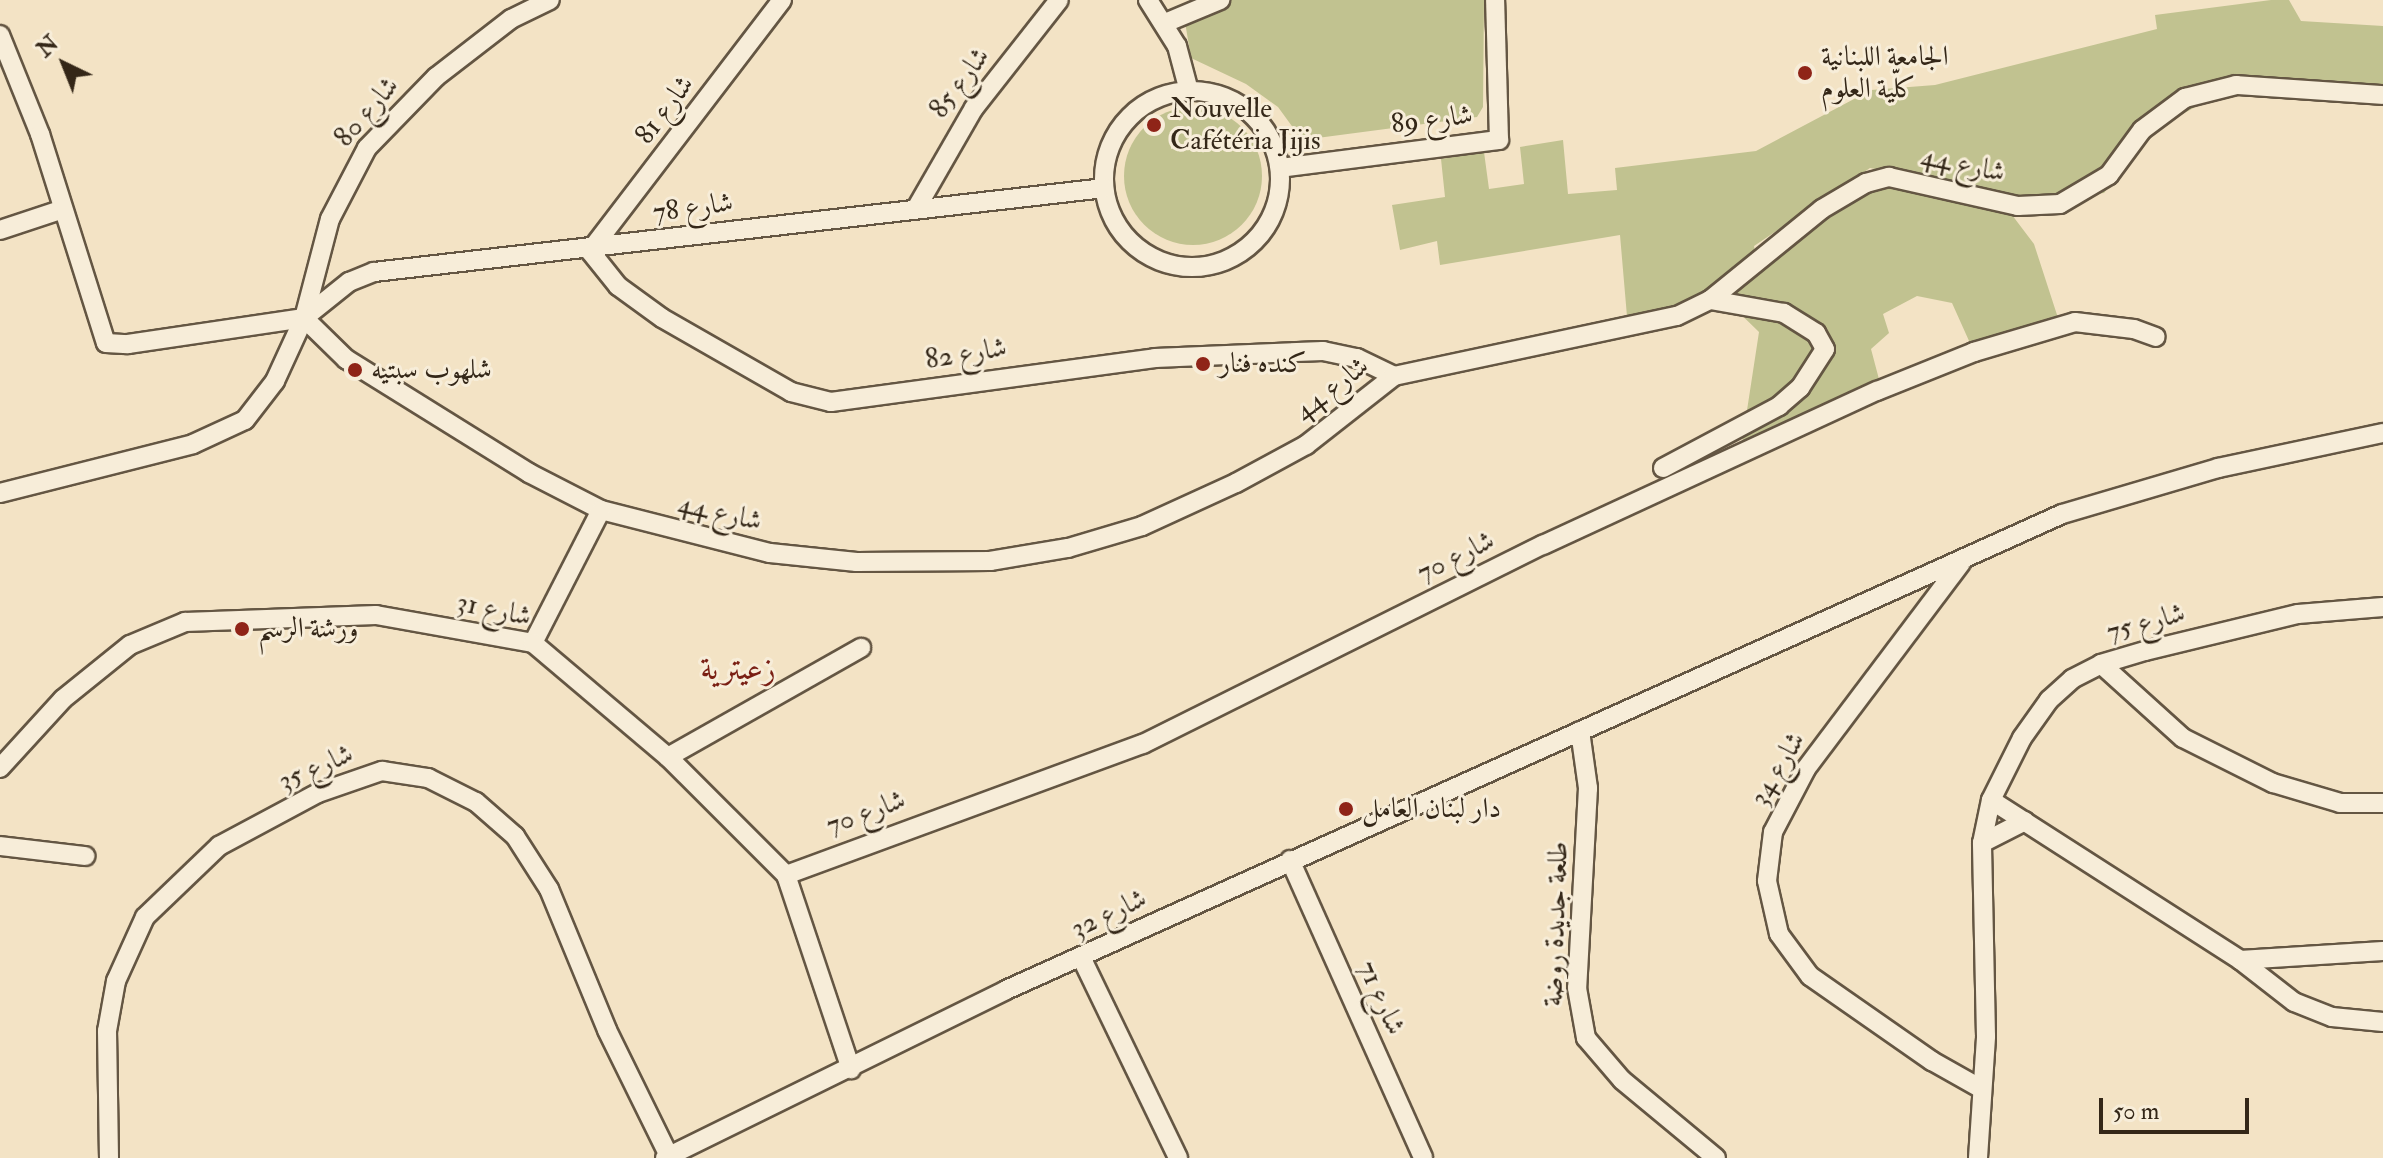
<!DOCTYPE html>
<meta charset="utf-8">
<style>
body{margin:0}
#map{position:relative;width:2383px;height:1158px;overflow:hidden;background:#f3e3c5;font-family:"IM FELL Double Pica",Amiri,serif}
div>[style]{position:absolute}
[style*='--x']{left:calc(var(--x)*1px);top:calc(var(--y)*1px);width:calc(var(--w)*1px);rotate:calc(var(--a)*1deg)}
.green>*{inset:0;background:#c1c290}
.round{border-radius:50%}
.roads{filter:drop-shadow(2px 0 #645643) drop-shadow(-2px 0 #645643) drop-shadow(0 2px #645643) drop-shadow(0 -2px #645643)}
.street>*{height:18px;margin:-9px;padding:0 9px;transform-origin:9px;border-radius:9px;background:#f7edd9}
.street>.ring{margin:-9px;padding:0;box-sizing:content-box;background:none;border:18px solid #f7edd9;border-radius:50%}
.dots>*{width:22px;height:22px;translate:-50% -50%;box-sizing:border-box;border:4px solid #f7edd9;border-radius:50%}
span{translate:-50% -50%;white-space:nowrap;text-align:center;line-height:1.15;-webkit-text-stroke:6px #f7edd9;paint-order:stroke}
.poi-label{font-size:28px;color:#342718}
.left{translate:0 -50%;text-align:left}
.street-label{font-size:28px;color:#342718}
.quarter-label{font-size:32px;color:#7a1f14}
.north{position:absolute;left:24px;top:24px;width:80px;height:80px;-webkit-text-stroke:6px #f7edd9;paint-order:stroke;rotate:317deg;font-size:22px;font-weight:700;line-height:32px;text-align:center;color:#342718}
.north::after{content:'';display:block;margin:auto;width:28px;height:36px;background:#342718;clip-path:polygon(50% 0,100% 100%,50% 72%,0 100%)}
.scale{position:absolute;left:2099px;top:1098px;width:150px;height:36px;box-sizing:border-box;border:4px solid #342718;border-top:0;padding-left:10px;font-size:24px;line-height:28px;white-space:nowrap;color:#342718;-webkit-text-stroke:6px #f7edd9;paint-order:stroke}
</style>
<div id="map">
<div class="green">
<div style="clip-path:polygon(1228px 0,1484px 0,1483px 107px,1477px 117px,1302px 140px,1278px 107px,1246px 84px,1191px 58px,1185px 22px)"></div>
<div style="clip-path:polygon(2271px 0,2289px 0,2301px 21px,2383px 26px,2383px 92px,2235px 85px,2152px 131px,2104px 193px,2042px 200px,1870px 168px,1754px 246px,1757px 262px,1875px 184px,2009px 211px,2034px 244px,2059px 321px,1974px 352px,1952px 303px,1917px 296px,1883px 314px,1889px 333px,1871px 349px,1880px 383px,1740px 456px,1759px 332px,1724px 298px,1628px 328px,1620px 235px,1440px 265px,1437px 241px,1400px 250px,1392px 205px,1445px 197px,1441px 159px,1484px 152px,1489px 189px,1524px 184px,1520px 147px,1563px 140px,1568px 194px,1617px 190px,1615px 168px,1756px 151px,1871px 90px,1935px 85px,2157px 29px,2155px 15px)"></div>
<div class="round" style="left:1124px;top:107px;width:138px;height:138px"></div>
</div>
<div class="roads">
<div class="street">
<div style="--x:782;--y:0;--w:316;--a:127.4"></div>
<div style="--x:590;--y:251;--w:45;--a:51.3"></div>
<div style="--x:618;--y:286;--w:54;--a:36"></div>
<div style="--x:662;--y:318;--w:149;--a:29.8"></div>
<div style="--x:791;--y:392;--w:41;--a:14"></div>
<div style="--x:831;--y:402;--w:327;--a:-7.7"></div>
<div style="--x:1155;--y:358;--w:168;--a:-2.4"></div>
<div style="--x:1323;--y:351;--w:35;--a:12"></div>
<div style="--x:1357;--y:358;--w:41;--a:25.9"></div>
<div style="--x:1148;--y:0;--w:54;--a:57.8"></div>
<div style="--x:1177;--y:46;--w:47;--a:75.1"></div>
<div style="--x:1165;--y:23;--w:60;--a:-22.7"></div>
<div style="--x:0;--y:35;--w:107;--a:68"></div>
<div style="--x:40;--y:134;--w:219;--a:72.5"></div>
<div style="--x:106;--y:343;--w:22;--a:3"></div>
<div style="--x:128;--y:344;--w:178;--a:-8.4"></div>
<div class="ring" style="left:1104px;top:91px;width:158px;height:158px"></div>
<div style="--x:1280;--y:168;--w:221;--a:-7.3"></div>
<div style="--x:1499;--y:140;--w:140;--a:-91.6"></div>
<div style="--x:917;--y:207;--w:114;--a:-60.1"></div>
<div style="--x:974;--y:108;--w:137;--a:-51.8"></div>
<div style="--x:0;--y:230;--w:66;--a:-18.4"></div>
<div style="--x:304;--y:318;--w:59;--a:44.3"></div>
<div style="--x:346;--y:359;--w:216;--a:31.9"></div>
<div style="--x:529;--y:473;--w:81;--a:27.2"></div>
<div style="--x:601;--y:510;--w:174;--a:14.3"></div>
<div style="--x:770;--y:553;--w:87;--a:5.9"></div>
<div style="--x:857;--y:562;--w:133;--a:-0.4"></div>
<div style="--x:990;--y:561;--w:79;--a:-9.5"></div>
<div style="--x:1068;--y:548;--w:77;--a:-16.6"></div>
<div style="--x:1142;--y:526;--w:103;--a:-24.6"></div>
<div style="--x:1236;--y:483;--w:80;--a:-28.5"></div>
<div style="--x:1306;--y:445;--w:112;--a:-38.1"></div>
<div style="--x:1394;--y:376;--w:289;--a:-12"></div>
<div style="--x:1677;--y:316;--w:37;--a:-26"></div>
<div style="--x:1710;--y:300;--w:144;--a:-39.1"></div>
<div style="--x:1822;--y:209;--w:51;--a:-30.6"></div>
<div style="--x:1866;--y:183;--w:24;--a:-15"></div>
<div style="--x:1889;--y:177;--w:132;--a:12.7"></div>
<div style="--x:2018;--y:206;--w:42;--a:-2.7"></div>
<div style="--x:2060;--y:204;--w:57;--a:-30.6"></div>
<div style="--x:2109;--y:175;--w:56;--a:-53.7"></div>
<div style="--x:2142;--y:130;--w:54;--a:-36.7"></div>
<div style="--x:2185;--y:98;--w:53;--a:-14.3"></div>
<div style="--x:2236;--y:85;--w:147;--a:3.9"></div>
<div style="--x:304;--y:318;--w:58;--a:-38.7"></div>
<div style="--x:349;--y:282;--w:27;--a:-22"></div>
<div style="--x:374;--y:272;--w:735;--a:-6.56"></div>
<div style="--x:1663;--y:468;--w:132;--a:-28.1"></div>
<div style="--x:1779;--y:406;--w:28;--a:-41"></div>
<div style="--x:1800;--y:388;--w:46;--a:-57.3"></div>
<div style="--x:1825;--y:349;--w:18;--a:-119"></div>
<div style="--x:1816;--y:333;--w:38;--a:-148"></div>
<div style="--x:1784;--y:313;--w:75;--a:-170"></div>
<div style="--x:0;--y:493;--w:199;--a:-14.2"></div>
<div style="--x:193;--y:444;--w:57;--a:-24.8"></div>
<div style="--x:245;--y:420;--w:49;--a:-52.4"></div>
<div style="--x:275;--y:381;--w:69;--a:-65.3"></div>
<div style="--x:304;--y:318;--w:102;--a:-75.3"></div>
<div style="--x:330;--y:219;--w:80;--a:-62.5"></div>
<div style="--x:367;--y:148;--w:99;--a:-45.8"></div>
<div style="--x:436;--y:77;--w:95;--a:-37.7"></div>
<div style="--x:511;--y:19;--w:43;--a:-26"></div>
<div style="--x:1961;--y:563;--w:258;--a:127"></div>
<div style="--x:1806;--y:769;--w:71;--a:117.6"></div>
<div style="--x:1773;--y:832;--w:49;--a:97"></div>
<div style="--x:1767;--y:881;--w:54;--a:77.2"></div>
<div style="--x:1779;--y:934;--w:52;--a:53.6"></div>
<div style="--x:1810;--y:976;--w:149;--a:34.9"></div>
<div style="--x:1932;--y:1061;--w:55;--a:29.4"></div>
<div style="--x:533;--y:643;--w:149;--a:-62.9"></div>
<div style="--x:2101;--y:664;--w:110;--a:42.1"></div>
<div style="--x:2183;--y:738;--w:101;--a:26.6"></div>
<div style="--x:2273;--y:783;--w:70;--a:16.6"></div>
<div style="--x:2340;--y:803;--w:43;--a:0"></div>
<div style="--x:1580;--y:731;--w:58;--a:82"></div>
<div style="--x:1588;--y:788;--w:200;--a:93.1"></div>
<div style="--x:1577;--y:988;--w:51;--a:79.8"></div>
<div style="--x:1586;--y:1038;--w:55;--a:49.4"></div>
<div style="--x:1622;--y:1080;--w:122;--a:39.7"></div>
<div style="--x:668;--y:757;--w:222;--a:-29.5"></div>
<div style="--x:0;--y:768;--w:93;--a:-47.6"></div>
<div style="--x:63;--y:699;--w:86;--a:-38.9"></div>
<div style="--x:130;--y:645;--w:60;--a:-22.7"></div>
<div style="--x:185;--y:622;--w:191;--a:-2.1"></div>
<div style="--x:376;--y:615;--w:159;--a:10.1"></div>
<div style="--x:533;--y:643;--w:177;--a:40.2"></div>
<div style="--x:668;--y:757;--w:167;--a:45"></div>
<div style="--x:786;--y:875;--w:205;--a:71.5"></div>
<div style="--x:1991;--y:800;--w:296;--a:32.7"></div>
<div style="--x:2240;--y:960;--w:143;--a:-3.6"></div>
<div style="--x:1982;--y:843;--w:48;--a:-27.1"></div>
<div style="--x:0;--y:846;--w:86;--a:6.7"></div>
<div style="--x:1290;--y:860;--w:326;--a:65.9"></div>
<div style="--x:786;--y:875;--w:380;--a:-20.2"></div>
<div style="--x:1143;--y:744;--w:447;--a:-26.5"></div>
<div style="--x:1543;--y:545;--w:368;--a:-24.8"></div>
<div style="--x:1877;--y:391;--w:105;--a:-21.9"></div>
<div style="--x:1974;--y:352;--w:105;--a:-16.5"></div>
<div style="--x:2075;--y:322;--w:59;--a:6.8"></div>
<div style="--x:2134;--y:329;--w:23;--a:20"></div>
<div style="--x:1082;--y:959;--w:221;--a:64.2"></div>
<div style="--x:2240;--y:960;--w:68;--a:37.9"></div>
<div style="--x:2294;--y:1002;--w:41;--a:21.5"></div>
<div style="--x:2332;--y:1017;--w:51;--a:5.6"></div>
<div style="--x:109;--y:1158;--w:127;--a:-90.9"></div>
<div style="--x:107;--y:1031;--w:51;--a:-79.8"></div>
<div style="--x:116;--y:981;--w:70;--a:-65.6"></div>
<div style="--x:145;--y:917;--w:103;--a:-43.8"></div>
<div style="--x:219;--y:846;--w:112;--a:-28.2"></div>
<div style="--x:318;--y:793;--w:68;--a:-19"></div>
<div style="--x:382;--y:771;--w:47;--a:8.7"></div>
<div style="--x:428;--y:778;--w:54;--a:26.6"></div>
<div style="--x:476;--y:802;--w:52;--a:41.1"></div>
<div style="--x:515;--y:836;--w:63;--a:57.3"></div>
<div style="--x:549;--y:889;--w:152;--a:67.6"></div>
<div style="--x:607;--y:1030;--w:140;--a:63.8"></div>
<div style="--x:665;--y:1158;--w:380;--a:-26.2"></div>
<div style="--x:1006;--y:990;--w:1158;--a:-24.26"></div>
<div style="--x:2062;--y:514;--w:163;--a:-16.4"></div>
<div style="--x:2218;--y:468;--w:169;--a:-12"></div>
<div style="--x:1978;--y:1158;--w:122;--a:-86.2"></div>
<div style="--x:1986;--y:1036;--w:193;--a:-91.2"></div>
<div style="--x:1982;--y:843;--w:44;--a:-78.2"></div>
<div style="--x:1991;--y:800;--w:69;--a:-63.4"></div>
<div style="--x:2022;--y:738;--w:47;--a:-54.6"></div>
<div style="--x:2049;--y:700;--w:31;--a:-42"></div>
<div style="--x:2072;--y:679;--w:33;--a:-27"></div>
<div style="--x:2101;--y:664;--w:46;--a:-16.5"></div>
<div style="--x:2145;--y:651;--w:157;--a:-13.6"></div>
<div style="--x:2298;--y:614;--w:85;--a:-4.7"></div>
</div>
</div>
<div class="dots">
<div style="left:1805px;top:73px;background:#8f2418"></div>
<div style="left:1154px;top:125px;background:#8f2418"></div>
<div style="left:1203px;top:364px;background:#8f2418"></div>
<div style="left:355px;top:370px;background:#8f2418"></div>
<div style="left:242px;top:629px;background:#8f2418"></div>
<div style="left:1346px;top:809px;background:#8f2418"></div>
</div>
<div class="poi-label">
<span class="left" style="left:1821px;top:73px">الجامعة اللبنانية<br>كلّية العلوم</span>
<span class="left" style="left:1170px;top:125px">Nouvelle<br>Cafétéria Jijis</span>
<span class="left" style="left:1219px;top:364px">كنده فنار</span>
<span class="left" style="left:371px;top:370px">شلهوب سبتيه</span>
<span class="left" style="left:258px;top:629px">ورشة الرسم</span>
<span class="left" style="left:1362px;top:809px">دار لبنان العامل</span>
</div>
<div class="street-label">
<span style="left:960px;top:83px;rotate:-53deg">شارع 85</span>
<span style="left:665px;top:110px;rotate:-53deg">شارع 81</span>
<span style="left:367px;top:112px;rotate:-49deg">شارع 80</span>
<span style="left:1432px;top:120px;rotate:-7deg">شارع 89</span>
<span style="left:1963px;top:165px;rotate:12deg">شارع 44</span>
<span style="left:693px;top:208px;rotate:-8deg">شارع 78</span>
<span style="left:966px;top:354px;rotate:-9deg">شارع 82</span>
<span style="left:1332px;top:389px;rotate:-38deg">شارع 44</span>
<span style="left:720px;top:513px;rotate:13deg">شارع 44</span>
<span style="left:1456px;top:557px;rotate:-26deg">شارع 70</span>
<span style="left:494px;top:610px;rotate:12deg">شارع 31</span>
<span style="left:2146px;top:623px;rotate:-15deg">شارع 75</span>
<span style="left:316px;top:768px;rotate:-23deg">شارع 35</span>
<span style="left:1778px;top:769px;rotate:-59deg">شارع 34</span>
<span style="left:866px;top:813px;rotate:-20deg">شارع 70</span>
<span style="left:1109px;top:914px;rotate:-25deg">شارع 32</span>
<span style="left:1556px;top:924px;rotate:-88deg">طلعة جديدة روضة</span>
<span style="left:1381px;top:998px;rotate:66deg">شارع 71</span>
</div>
<div class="quarter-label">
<span style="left:738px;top:669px">زعيترية</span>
</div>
<div class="north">N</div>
<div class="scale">50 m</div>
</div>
